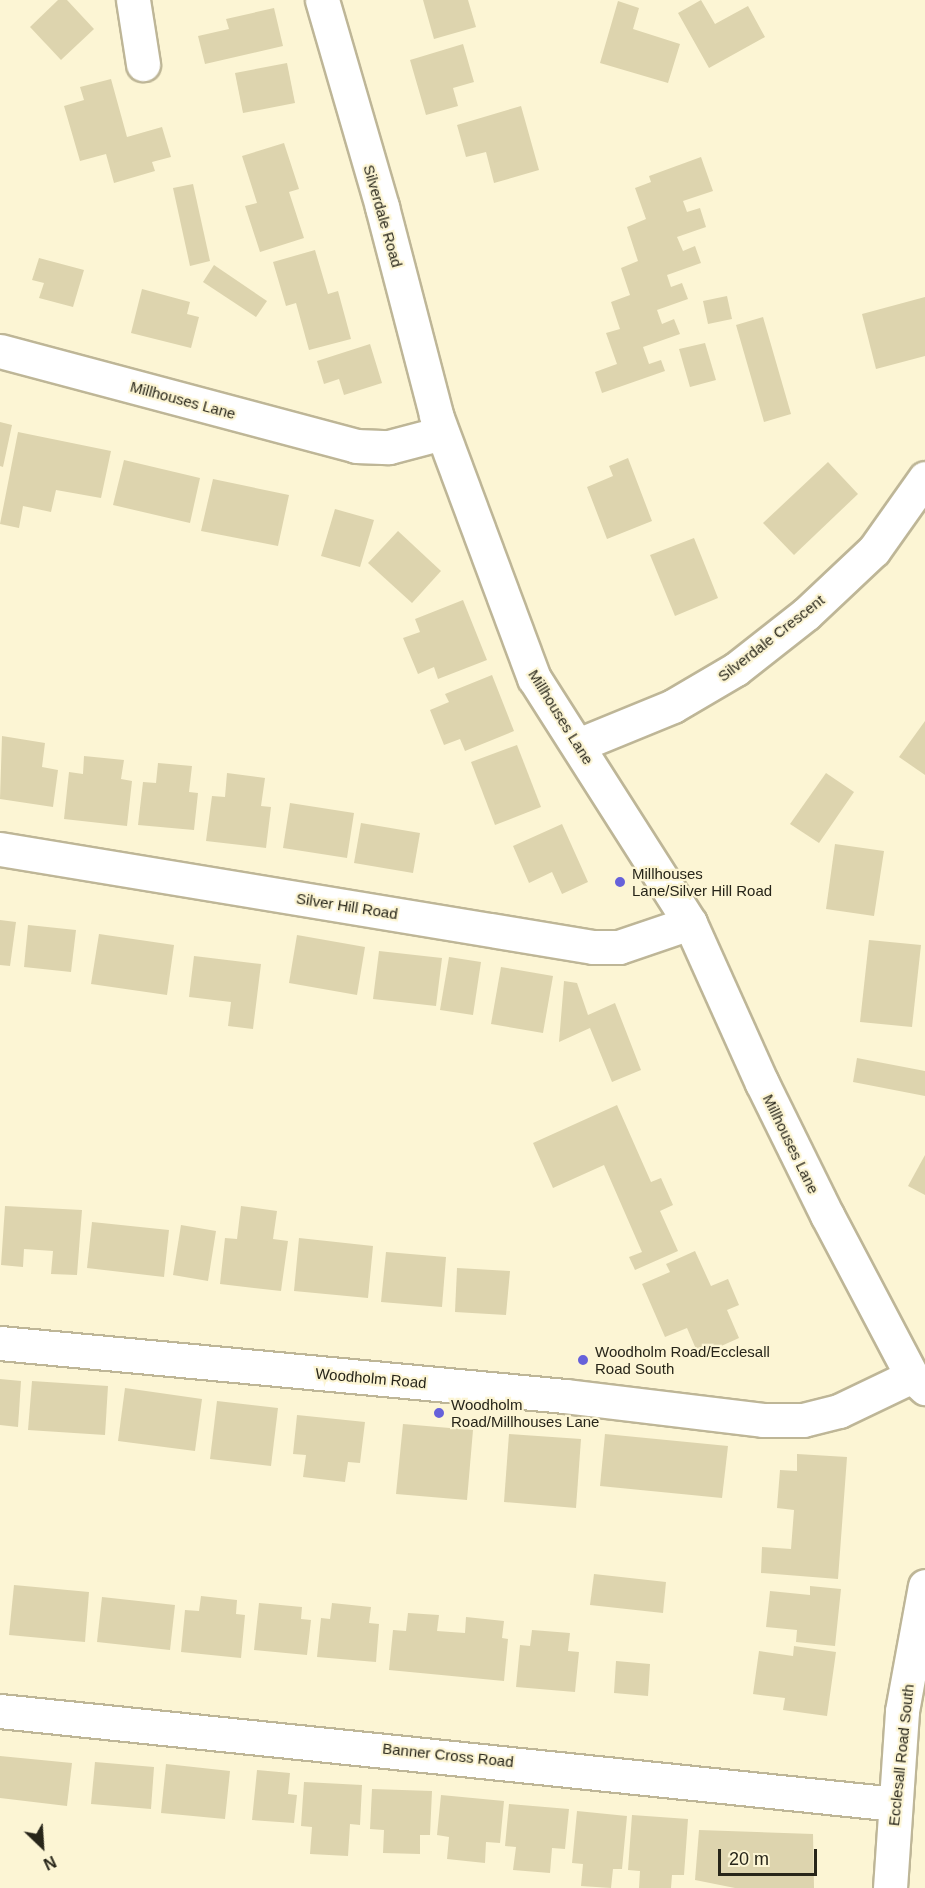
<!DOCTYPE html>
<style>
body{margin:0}
#map{position:relative;width:925px;height:1888px;overflow:hidden;background:#fcf5d4;font-family:Helvetica,sans-serif}
div>[style]{position:absolute}
[style*='--x']{left:calc(var(--x)*1px);top:calc(var(--y)*1px);width:calc(var(--w)*1px);rotate:calc(var(--a)*1deg)}
.building>*{inset:0;background:#ddd4ae}
.roads{filter:drop-shadow(2px 0 #beb697) drop-shadow(-2px 0 #beb697) drop-shadow(0 2px #beb697) drop-shadow(0 -2px #beb697)}
.minor>*{height:33px;margin:-16.5px;padding:0 16.5px;transform-origin:16.5px;border-radius:16.5px;background:#fff}
.major>*{height:33px;margin:-16.5px;padding:0 16.5px;transform-origin:16.5px;border-radius:16.5px;background:#fff}
.dots>*{width:16px;height:16px;translate:-50% -50%;box-sizing:border-box;border:3px solid #fcf5d4;border-radius:50%}
span{translate:-50% -50%;white-space:nowrap;text-align:center;line-height:1.15;-webkit-text-stroke:4.5px #fcf5d4;paint-order:stroke}
.street-label{font-size:15px;color:#272519}
.poi-label{font-size:15px;color:#272519}
.left{translate:0 -50%;text-align:left}
.north{position:absolute;left:12px;top:1816px;width:60px;height:60px;-webkit-text-stroke:4px #fcf5d4;paint-order:stroke;rotate:155deg;font-size:16px;font-weight:700;line-height:24px;text-align:center;color:#272519}
.north::after{content:'';display:block;margin:auto;width:21px;height:27px;background:#272519;clip-path:polygon(50% 0,100% 100%,50% 72%,0 100%)}
.scale{position:absolute;left:718px;top:1849px;width:99px;height:27px;box-sizing:border-box;border:3px solid #272519;border-top:0;padding-left:8px;font-size:18px;line-height:21px;white-space:nowrap;color:#272519;-webkit-text-stroke:4px #fcf5d4;paint-order:stroke}
</style>
<div id="map">
<div class="building">
<div style="clip-path:polygon(58px 0,67px 0,94px 29px,61px 60px,30px 27px)"></div>
<div style="clip-path:polygon(423px 0,468px 0,476px 27px,434px 39px)"></div>
<div style="clip-path:polygon(701px 0,715px 24px,748px 6px,765px 37px,709px 68px,678px 13px)"></div>
<div style="clip-path:polygon(618px 1px,639px 8px,633px 29px,680px 44px,668px 83px,600px 63px)"></div>
<div style="clip-path:polygon(274px 8px,283px 46px,205px 64px,198px 36px,229px 29px,226px 19px)"></div>
<div style="clip-path:polygon(463px 44px,474px 82px,453px 88px,458px 106px,426px 115px,410px 60px)"></div>
<div style="clip-path:polygon(287px 63px,295px 103px,243px 113px,235px 73px)"></div>
<div style="clip-path:polygon(111px 79px,127px 137px,162px 127px,171px 157px,152px 162px,155px 171px,114px 183px,106px 154px,80px 161px,64px 106px,84px 100px,80px 87px)"></div>
<div style="clip-path:polygon(521px 106px,539px 170px,494px 183px,486px 152px,466px 157px,457px 125px)"></div>
<div style="clip-path:polygon(284px 143px,299px 189px,289px 192px,304px 238px,260px 252px,245px 206px,257px 203px,242px 156px)"></div>
<div style="clip-path:polygon(701px 157px,713px 191px,683px 201px,687px 212px,700px 208px,706px 227px,677px 237px,683px 251px,695px 246px,701px 263px,667px 275px,671px 287px,682px 283px,688px 299px,657px 310px,662px 324px,674px 319px,680px 334px,643px 347px,649px 364px,661px 360px,665px 371px,602px 393px,595px 372px,617px 364px,606px 333px,620px 329px,611px 302px,630px 295px,621px 268px,638px 261px,627px 227px,646px 219px,635px 188px,651px 182px,649px 176px)"></div>
<div style="clip-path:polygon(193px 184px,210px 261px,190px 266px,173px 188px)"></div>
<div style="clip-path:polygon(315px 250px,328px 294px,338px 291px,351px 339px,309px 350px,296px 303px,286px 306px,273px 262px)"></div>
<div style="clip-path:polygon(39px 258px,84px 270px,73px 307px,39px 298px,44px 283px,32px 280px)"></div>
<div style="clip-path:polygon(214px 265px,267px 301px,256px 317px,203px 282px)"></div>
<div style="clip-path:polygon(142px 289px,190px 302px,187px 314px,199px 317px,191px 348px,131px 333px)"></div>
<div style="clip-path:polygon(727px 296px,732px 319px,708px 324px,703px 301px)"></div>
<div style="clip-path:polygon(925px 297px,925px 356px,876px 369px,862px 314px)"></div>
<div style="clip-path:polygon(763px 317px,791px 414px,764px 422px,736px 325px)"></div>
<div style="clip-path:polygon(705px 343px,716px 380px,690px 387px,679px 349px)"></div>
<div style="clip-path:polygon(370px 344px,382px 383px,344px 395px,339px 379px,324px 384px,317px 361px)"></div>
<div style="clip-path:polygon(0 422px,12px 425px,3px 467px,0 466px)"></div>
<div style="clip-path:polygon(18px 432px,111px 451px,101px 498px,56px 490px,51px 512px,23px 506px,19px 528px,0 524px)"></div>
<div style="clip-path:polygon(628px 458px,652px 521px,607px 539px,587px 487px,613px 476px,609px 466px)"></div>
<div style="clip-path:polygon(124px 460px,200px 478px,190px 523px,113px 505px)"></div>
<div style="clip-path:polygon(828px 462px,858px 494px,794px 555px,763px 523px)"></div>
<div style="clip-path:polygon(213px 479px,289px 495px,278px 546px,201px 531px)"></div>
<div style="clip-path:polygon(335px 509px,374px 520px,360px 567px,321px 556px)"></div>
<div style="clip-path:polygon(398px 531px,441px 571px,412px 603px,368px 563px)"></div>
<div style="clip-path:polygon(694px 538px,718px 598px,675px 616px,650px 555px)"></div>
<div style="clip-path:polygon(463px 600px,487px 660px,438px 679px,434px 667px,418px 674px,403px 638px,420px 632px,415px 619px)"></div>
<div style="clip-path:polygon(492px 675px,514px 731px,465px 751px,460px 739px,444px 745px,430px 710px,449px 702px,445px 694px)"></div>
<div style="clip-path:polygon(925px 721px,925px 775px,899px 757px)"></div>
<div style="clip-path:polygon(2px 736px,45px 743px,42px 767px,58px 770px,53px 807px,0 799px)"></div>
<div style="clip-path:polygon(517px 745px,541px 807px,495px 825px,471px 762px)"></div>
<div style="clip-path:polygon(84px 756px,124px 760px,121px 779px,132px 781px,127px 826px,64px 819px,69px 772px,83px 774px)"></div>
<div style="clip-path:polygon(158px 763px,192px 766px,189px 792px,198px 793px,194px 830px,138px 825px,143px 782px,156px 783px)"></div>
<div style="clip-path:polygon(227px 773px,265px 778px,261px 806px,271px 807px,266px 848px,206px 841px,212px 796px,225px 797px)"></div>
<div style="clip-path:polygon(826px 773px,854px 792px,819px 843px,790px 824px)"></div>
<div style="clip-path:polygon(290px 803px,354px 813px,347px 858px,283px 848px)"></div>
<div style="clip-path:polygon(361px 823px,420px 833px,413px 873px,354px 863px)"></div>
<div style="clip-path:polygon(562px 824px,588px 882px,562px 894px,552px 872px,529px 883px,513px 846px)"></div>
<div style="clip-path:polygon(835px 844px,884px 851px,874px 916px,826px 909px)"></div>
<div style="clip-path:polygon(0 920px,16px 922px,10px 966px,0 965px)"></div>
<div style="clip-path:polygon(28px 925px,76px 930px,71px 972px,24px 967px)"></div>
<div style="clip-path:polygon(99px 934px,174px 945px,167px 995px,91px 984px)"></div>
<div style="clip-path:polygon(297px 935px,365px 947px,357px 995px,289px 983px)"></div>
<div style="clip-path:polygon(869px 940px,921px 945px,912px 1027px,860px 1022px)"></div>
<div style="clip-path:polygon(379px 951px,442px 958px,436px 1006px,373px 999px)"></div>
<div style="clip-path:polygon(194px 956px,261px 964px,253px 1029px,228px 1026px,231px 1002px,189px 997px)"></div>
<div style="clip-path:polygon(449px 957px,481px 962px,473px 1015px,440px 1010px)"></div>
<div style="clip-path:polygon(501px 967px,553px 976px,543px 1033px,491px 1024px)"></div>
<div style="clip-path:polygon(564px 981px,577px 983px,588px 1015px,615px 1003px,641px 1070px,612px 1082px,590px 1028px,559px 1042px)"></div>
<div style="clip-path:polygon(857px 1058px,925px 1071px,925px 1096px,853px 1082px)"></div>
<div style="clip-path:polygon(617px 1105px,651px 1182px,661px 1178px,673px 1205px,660px 1211px,678px 1251px,635px 1270px,629px 1257px,642px 1252px,604px 1165px,553px 1188px,533px 1143px)"></div>
<div style="clip-path:polygon(925px 1155px,925px 1195px,908px 1186px)"></div>
<div style="clip-path:polygon(5px 1206px,82px 1210px,77px 1275px,51px 1274px,53px 1251px,24px 1249px,23px 1267px,1px 1265px)"></div>
<div style="clip-path:polygon(241px 1206px,277px 1211px,273px 1239px,288px 1241px,281px 1291px,220px 1284px,225px 1238px,237px 1239px)"></div>
<div style="clip-path:polygon(92px 1222px,169px 1230px,164px 1277px,87px 1268px)"></div>
<div style="clip-path:polygon(181px 1225px,216px 1231px,208px 1281px,173px 1275px)"></div>
<div style="clip-path:polygon(299px 1238px,373px 1246px,368px 1298px,294px 1291px)"></div>
<div style="clip-path:polygon(695px 1251px,711px 1286px,728px 1279px,739px 1305px,727px 1310px,739px 1338px,699px 1356px,687px 1328px,665px 1337px,642px 1284px,670px 1272px,666px 1264px)"></div>
<div style="clip-path:polygon(386px 1252px,446px 1257px,442px 1307px,381px 1302px)"></div>
<div style="clip-path:polygon(457px 1268px,510px 1271px,506px 1315px,455px 1312px)"></div>
<div style="clip-path:polygon(0 1379px,21px 1381px,18px 1427px,0 1425px)"></div>
<div style="clip-path:polygon(32px 1381px,108px 1386px,105px 1435px,28px 1430px)"></div>
<div style="clip-path:polygon(125px 1388px,202px 1399px,195px 1451px,118px 1441px)"></div>
<div style="clip-path:polygon(217px 1401px,278px 1408px,271px 1466px,210px 1459px)"></div>
<div style="clip-path:polygon(297px 1415px,365px 1422px,360px 1463px,348px 1462px,345px 1482px,303px 1477px,306px 1455px,293px 1454px)"></div>
<div style="clip-path:polygon(403px 1424px,473px 1430px,467px 1500px,396px 1494px)"></div>
<div style="clip-path:polygon(509px 1434px,581px 1439px,576px 1508px,504px 1502px)"></div>
<div style="clip-path:polygon(605px 1434px,728px 1446px,722px 1498px,600px 1486px)"></div>
<div style="clip-path:polygon(797px 1454px,847px 1457px,838px 1579px,761px 1573px,762px 1547px,791px 1549px,794px 1510px,777px 1508px,780px 1470px,797px 1471px)"></div>
<div style="clip-path:polygon(594px 1574px,666px 1582px,663px 1613px,590px 1605px)"></div>
<div style="clip-path:polygon(14px 1585px,89px 1592px,85px 1642px,9px 1635px)"></div>
<div style="clip-path:polygon(810px 1586px,841px 1589px,835px 1646px,796px 1642px,797px 1630px,766px 1627px,770px 1591px,810px 1595px)"></div>
<div style="clip-path:polygon(201px 1596px,237px 1600px,236px 1614px,245px 1615px,241px 1658px,181px 1652px,185px 1610px,199px 1611px)"></div>
<div style="clip-path:polygon(102px 1597px,175px 1605px,170px 1650px,97px 1642px)"></div>
<div style="clip-path:polygon(259px 1603px,302px 1607px,301px 1619px,311px 1620px,307px 1655px,254px 1650px)"></div>
<div style="clip-path:polygon(332px 1603px,371px 1607px,369px 1623px,379px 1624px,376px 1662px,317px 1657px,321px 1618px,330px 1619px)"></div>
<div style="clip-path:polygon(408px 1613px,439px 1615px,437px 1631px,465px 1633px,466px 1617px,504px 1621px,502px 1638px,508px 1639px,504px 1681px,389px 1670px,393px 1630px,406px 1631px)"></div>
<div style="clip-path:polygon(532px 1630px,570px 1633px,568px 1651px,579px 1652px,575px 1692px,516px 1687px,520px 1645px,530px 1646px)"></div>
<div style="clip-path:polygon(794px 1646px,836px 1652px,827px 1716px,783px 1710px,785px 1698px,753px 1694px,759px 1651px,793px 1656px)"></div>
<div style="clip-path:polygon(616px 1661px,650px 1664px,648px 1696px,614px 1693px)"></div>
<div style="clip-path:polygon(0 1756px,72px 1763px,67px 1806px,0 1798px)"></div>
<div style="clip-path:polygon(95px 1762px,154px 1767px,151px 1809px,91px 1804px)"></div>
<div style="clip-path:polygon(166px 1764px,230px 1771px,225px 1819px,161px 1813px)"></div>
<div style="clip-path:polygon(257px 1770px,290px 1773px,288px 1794px,297px 1795px,294px 1823px,252px 1820px)"></div>
<div style="clip-path:polygon(304px 1782px,362px 1785px,360px 1825px,350px 1824px,348px 1856px,310px 1854px,312px 1827px,301px 1826px)"></div>
<div style="clip-path:polygon(372px 1789px,432px 1791px,430px 1835px,420px 1835px,420px 1854px,383px 1853px,384px 1830px,370px 1829px)"></div>
<div style="clip-path:polygon(441px 1795px,504px 1801px,500px 1843px,486px 1842px,485px 1863px,447px 1859px,449px 1837px,437px 1835px)"></div>
<div style="clip-path:polygon(509px 1804px,569px 1809px,565px 1849px,552px 1848px,550px 1873px,513px 1870px,516px 1847px,505px 1846px)"></div>
<div style="clip-path:polygon(577px 1811px,627px 1816px,622px 1869px,613px 1869px,611px 1888px,581px 1886px,583px 1864px,572px 1863px)"></div>
<div style="clip-path:polygon(632px 1815px,688px 1819px,684px 1875px,672px 1875px,671px 1888px,639px 1888px,640px 1871px,628px 1870px)"></div>
<div style="clip-path:polygon(699px 1830px,813px 1834px,814px 1888px,735px 1888px,695px 1880px)"></div>
</div>
<div class="roads">
<div class="minor">
<div style="--x:133;--y:0;--w:65;--a:81.1"></div>
<div style="--x:322;--y:0;--w:216;--a:73.8"></div>
<div style="--x:382;--y:207;--w:215;--a:75.4"></div>
<div style="--x:436;--y:415;--w:281;--a:69.6"></div>
<div style="--x:534;--y:678;--w:290;--a:57.5"></div>
<div style="--x:690;--y:923;--w:175;--a:65.8"></div>
<div style="--x:762;--y:1083;--w:147;--a:63.8"></div>
<div style="--x:827;--y:1215;--w:182;--a:62.2"></div>
<div style="--x:912;--y:1376;--w:18;--a:43"></div>
<div style="--x:0;--y:351;--w:368;--a:14.9"></div>
<div style="--x:356;--y:446;--w:33;--a:2"></div>
<div style="--x:389;--y:447;--w:55;--a:-14.8"></div>
<div style="--x:578;--y:745;--w:103;--a:-22.3"></div>
<div style="--x:673;--y:706;--w:73;--a:-30.4"></div>
<div style="--x:736;--y:669;--w:89;--a:-38.2"></div>
<div style="--x:806;--y:614;--w:93;--a:-43.3"></div>
<div style="--x:874;--y:550;--w:88;--a:-54.7"></div>
<div style="--x:0;--y:849;--w:601;--a:9.38"></div>
<div style="--x:593;--y:947;--w:26;--a:0"></div>
<div style="--x:619;--y:947;--w:75;--a:-18.7"></div>
<div style="--x:0;--y:1343;--w:567;--a:5.36"></div>
<div style="--x:565;--y:1396;--w:199;--a:6.9"></div>
<div style="--x:763;--y:1420;--w:40;--a:0"></div>
<div style="--x:803;--y:1420;--w:37;--a:-14"></div>
<div style="--x:839;--y:1411;--w:81;--a:-25.6"></div>
<div style="--x:0;--y:1711;--w:900;--a:5.93"></div>
</div>
<div class="major">
<div style="--x:890;--y:1888;--w:177;--a:-86.1"></div>
<div style="--x:902;--y:1711;--w:127;--a:-79.6"></div>
</div>
</div>
<div class="dots">
<div style="left:620px;top:882px;background:#6661da"></div>
<div style="left:583px;top:1360px;background:#6661da"></div>
<div style="left:439px;top:1413px;background:#6661da"></div>
</div>
<div class="street-label">
<span style="left:383px;top:216px;rotate:74deg">Silverdale Road</span>
<span style="left:183px;top:400px;rotate:15deg">Millhouses Lane</span>
<span style="left:771px;top:638px;rotate:-38deg">Silverdale Crescent</span>
<span style="left:561px;top:717px;rotate:58deg">Millhouses Lane</span>
<span style="left:347px;top:906px;rotate:9deg">Silver Hill Road</span>
<span style="left:791px;top:1144px;rotate:64deg">Millhouses Lane</span>
<span style="left:371px;top:1378px;rotate:5deg">Woodholm Road</span>
<span style="left:448px;top:1755px;rotate:6deg">Banner Cross Road</span>
<span style="left:901px;top:1755px;rotate:-84deg">Ecclesall Road South</span>
</div>
<div class="poi-label">
<span class="left" style="left:632px;top:882px">Millhouses<br>Lane/Silver Hill Road</span>
<span class="left" style="left:595px;top:1360px">Woodholm Road/Ecclesall<br>Road South</span>
<span class="left" style="left:451px;top:1413px">Woodholm<br>Road/Millhouses Lane</span>
</div>
<div class="north">N</div>
<div class="scale">20 m</div>
</div>
